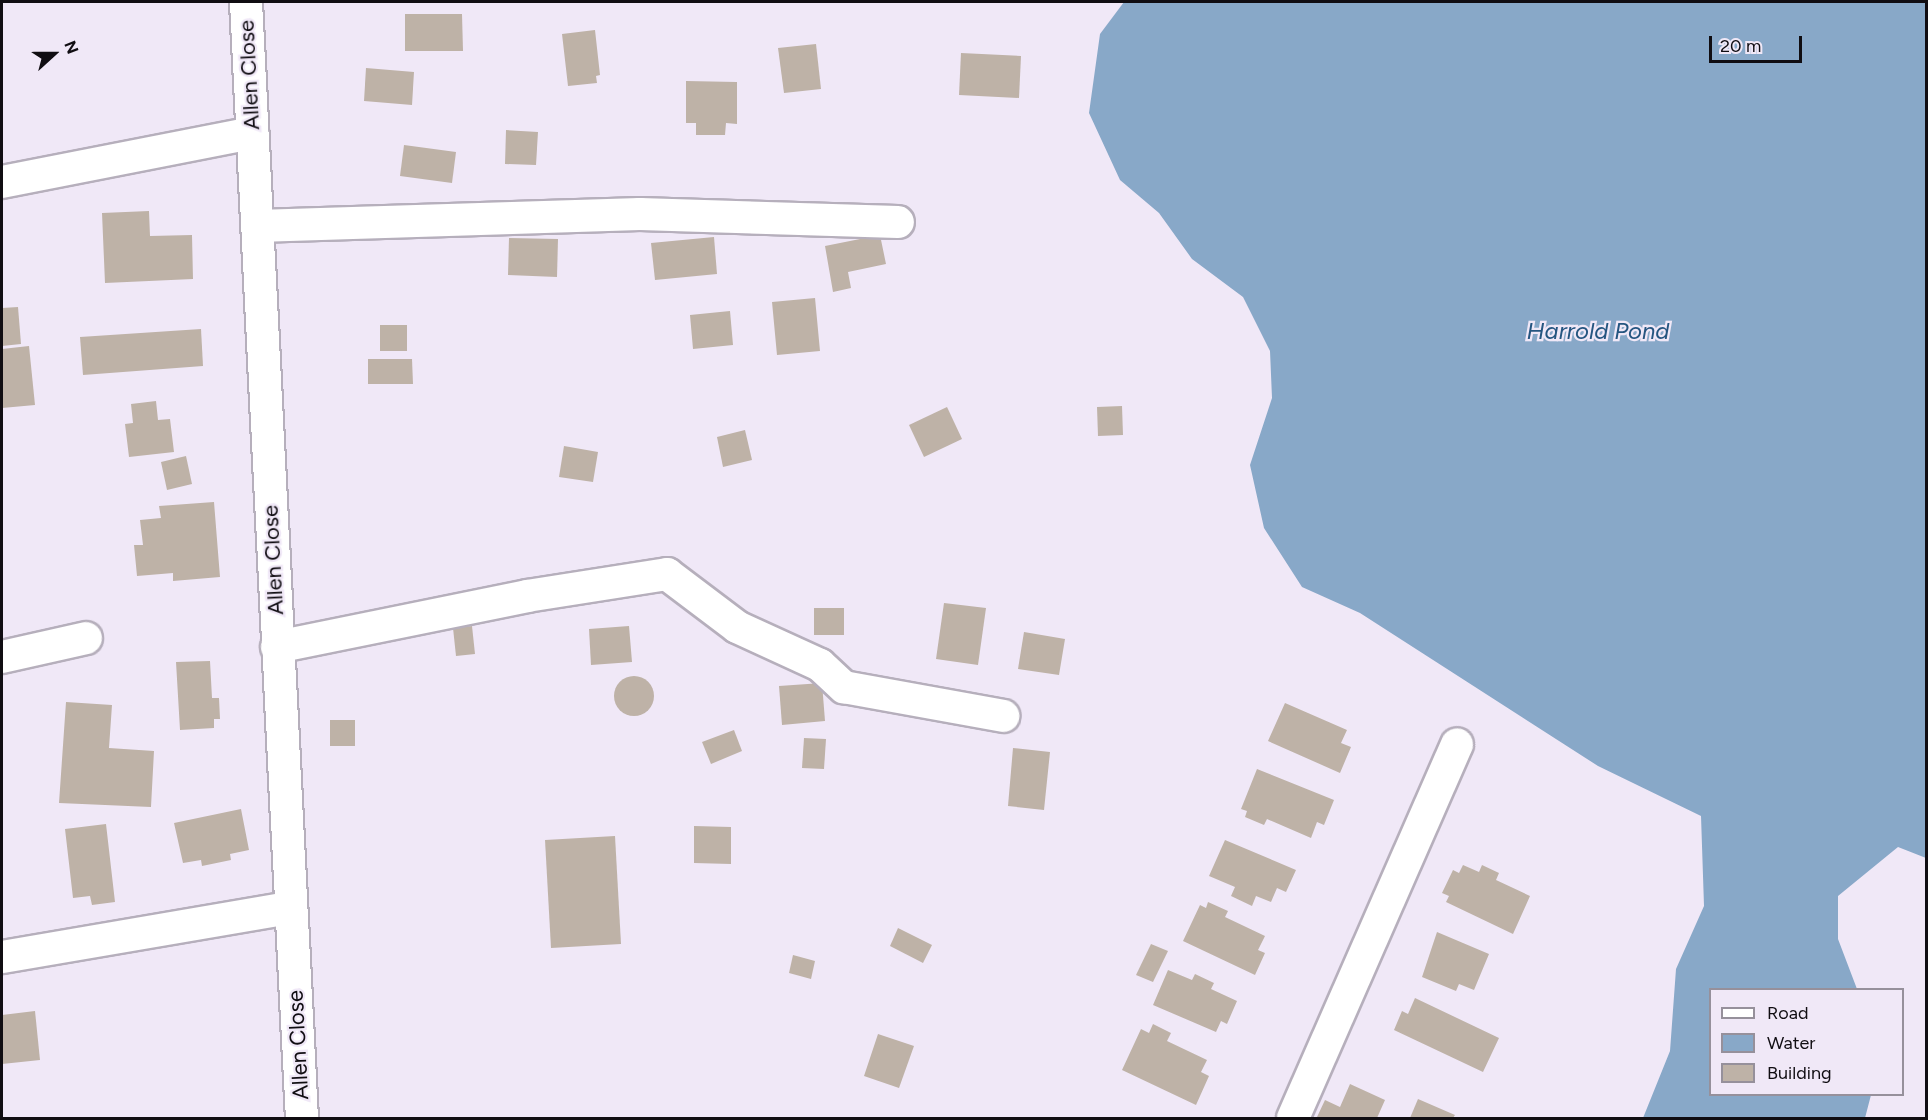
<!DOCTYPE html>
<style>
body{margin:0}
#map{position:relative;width:1928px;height:1120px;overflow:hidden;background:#f0e8f7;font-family:Figtree,sans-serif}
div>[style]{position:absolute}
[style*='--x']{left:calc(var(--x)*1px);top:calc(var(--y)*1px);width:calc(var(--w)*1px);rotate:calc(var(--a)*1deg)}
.water>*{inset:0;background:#88a8c8}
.building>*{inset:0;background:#beb2a7}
.round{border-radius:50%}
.roads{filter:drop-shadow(2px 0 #b6afbc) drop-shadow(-2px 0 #b6afbc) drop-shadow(0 2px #b6afbc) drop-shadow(0 -2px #b6afbc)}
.street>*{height:32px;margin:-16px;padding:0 16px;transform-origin:16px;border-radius:16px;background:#fff}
span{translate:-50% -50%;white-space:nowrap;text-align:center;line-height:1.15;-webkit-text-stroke:4.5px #f0e8f7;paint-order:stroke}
.street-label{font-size:22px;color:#100d12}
.water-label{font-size:24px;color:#255580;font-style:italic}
.frame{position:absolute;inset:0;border:3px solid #100d12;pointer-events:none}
.legend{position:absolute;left:1709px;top:988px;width:195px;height:108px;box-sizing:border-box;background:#f0e8f7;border:2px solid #96909b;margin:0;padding:8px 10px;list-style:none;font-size:18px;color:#100d12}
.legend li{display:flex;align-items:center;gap:12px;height:30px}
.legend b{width:30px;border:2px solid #96909b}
.north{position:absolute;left:24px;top:24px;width:60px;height:60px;-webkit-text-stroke:4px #f0e8f7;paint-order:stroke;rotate:69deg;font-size:16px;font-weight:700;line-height:24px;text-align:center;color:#100d12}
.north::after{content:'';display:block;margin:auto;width:21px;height:27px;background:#100d12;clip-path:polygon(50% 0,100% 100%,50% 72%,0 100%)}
.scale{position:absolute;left:1709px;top:36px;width:93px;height:27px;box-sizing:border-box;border:3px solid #100d12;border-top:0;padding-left:8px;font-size:18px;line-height:21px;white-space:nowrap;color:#100d12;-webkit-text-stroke:4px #f0e8f7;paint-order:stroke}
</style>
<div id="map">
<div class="water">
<div style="clip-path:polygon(1124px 2px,1926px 2px,1926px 858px,1898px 847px,1838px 896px,1838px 939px,1857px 989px,1710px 990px,1710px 1094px,1871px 1095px,1865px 1118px,1643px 1118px,1670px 1051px,1676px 969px,1704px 906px,1701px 816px,1598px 766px,1360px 613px,1302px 587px,1264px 528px,1250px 465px,1272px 398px,1270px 351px,1243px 297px,1192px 259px,1159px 213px,1120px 180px,1089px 113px,1100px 34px)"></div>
</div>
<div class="building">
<div style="clip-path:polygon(405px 14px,462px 14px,463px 51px,405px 51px)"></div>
<div style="clip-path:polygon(595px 30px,600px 75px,596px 76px,597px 83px,568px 86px,562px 34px)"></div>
<div style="clip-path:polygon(816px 44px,821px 89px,784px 93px,778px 48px)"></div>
<div style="clip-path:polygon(961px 53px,1021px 56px,1019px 98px,959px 95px)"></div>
<div style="clip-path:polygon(366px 68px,414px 72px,412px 105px,364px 101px)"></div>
<div style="clip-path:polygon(686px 81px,737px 82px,737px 124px,726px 123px,725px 135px,696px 135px,696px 123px,686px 123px)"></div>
<div style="clip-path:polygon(506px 130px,538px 132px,536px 165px,505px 164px)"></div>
<div style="clip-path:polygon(404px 145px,456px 152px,452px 183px,400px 176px)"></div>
<div style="clip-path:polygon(149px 211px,150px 236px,192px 235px,193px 279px,105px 283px,102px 213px)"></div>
<div style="clip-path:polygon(880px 235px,886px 264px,848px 272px,851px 288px,833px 292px,825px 246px)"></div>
<div style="clip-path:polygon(714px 237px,717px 274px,655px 280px,651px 243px)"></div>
<div style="clip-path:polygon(509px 238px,558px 239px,557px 277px,508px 275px)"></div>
<div style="clip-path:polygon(815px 298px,820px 351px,777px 355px,772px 302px)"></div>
<div style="clip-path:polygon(18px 307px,21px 344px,2px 346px,2px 308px)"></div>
<div style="clip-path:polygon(730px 311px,733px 345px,693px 349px,690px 315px)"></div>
<div style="clip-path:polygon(380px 325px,407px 325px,407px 351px,380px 351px)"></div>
<div style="clip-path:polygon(201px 329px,203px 366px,83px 375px,80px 337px)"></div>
<div style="clip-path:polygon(29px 346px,35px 405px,2px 408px,2px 349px)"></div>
<div style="clip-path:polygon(368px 359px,412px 359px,413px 384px,368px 384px)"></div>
<div style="clip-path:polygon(156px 401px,158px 420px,170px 419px,174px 452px,129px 457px,125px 424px,133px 423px,131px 404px)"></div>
<div style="clip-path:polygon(1122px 406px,1123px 435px,1098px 436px,1097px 407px)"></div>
<div style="clip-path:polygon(947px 407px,962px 439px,924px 457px,909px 425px)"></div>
<div style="clip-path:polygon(745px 430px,752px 460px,723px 467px,717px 437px)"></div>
<div style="clip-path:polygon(564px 446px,598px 452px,593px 482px,559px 477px)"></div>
<div style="clip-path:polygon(186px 456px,192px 484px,167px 490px,161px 462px)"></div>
<div style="clip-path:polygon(214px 502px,220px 577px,173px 581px,173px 573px,137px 576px,134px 545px,143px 545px,140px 520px,161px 518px,159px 506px)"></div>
<div style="clip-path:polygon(944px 603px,986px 608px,978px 665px,936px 659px)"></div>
<div style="clip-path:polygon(814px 608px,844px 608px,844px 635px,814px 635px)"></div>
<div style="clip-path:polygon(472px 626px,475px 654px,456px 656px,453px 628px)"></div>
<div style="clip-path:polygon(629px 626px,632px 662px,591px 665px,589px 629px)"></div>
<div style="clip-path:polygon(1024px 632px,1065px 639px,1059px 675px,1018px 669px)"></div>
<div style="clip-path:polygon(210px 661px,212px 698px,219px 698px,220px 719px,214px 719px,214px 728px,180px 730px,176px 662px)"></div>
<div class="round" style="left:614px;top:676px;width:40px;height:40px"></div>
<div style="clip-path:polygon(822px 683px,825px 721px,782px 725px,779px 686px)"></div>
<div style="clip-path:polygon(66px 702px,112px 705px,109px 748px,154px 751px,151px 807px,59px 803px)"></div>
<div style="clip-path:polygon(1285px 703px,1347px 730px,1341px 743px,1351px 747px,1340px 773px,1268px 741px)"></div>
<div style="clip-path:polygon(330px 720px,355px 720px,355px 746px,330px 746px)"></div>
<div style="clip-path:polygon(734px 730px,742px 751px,711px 764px,702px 742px)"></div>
<div style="clip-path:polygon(804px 738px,826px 739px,824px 769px,802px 768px)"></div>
<div style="clip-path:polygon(1013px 748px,1050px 752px,1044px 810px,1008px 806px)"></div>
<div style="clip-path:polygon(1257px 769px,1334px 800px,1324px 825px,1317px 822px,1311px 838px,1267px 819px,1264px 825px,1245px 817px,1247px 811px,1241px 809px)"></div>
<div style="clip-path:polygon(241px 809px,249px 850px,230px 854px,231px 860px,202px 866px,201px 860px,183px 863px,174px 823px)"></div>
<div style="clip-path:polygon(106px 824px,115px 902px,92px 905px,90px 896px,73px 898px,65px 829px)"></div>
<div style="clip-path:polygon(694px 826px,731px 827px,731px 864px,694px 863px)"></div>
<div style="clip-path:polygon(615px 836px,621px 944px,551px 948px,545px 840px)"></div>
<div style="clip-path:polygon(1225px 840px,1296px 870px,1286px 892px,1277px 888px,1271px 902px,1256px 896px,1252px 906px,1231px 896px,1235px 887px,1209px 876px)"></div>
<div style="clip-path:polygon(1463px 865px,1479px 872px,1482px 865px,1499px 873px,1496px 880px,1530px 896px,1513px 934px,1446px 902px,1449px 896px,1442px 893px,1453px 870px,1459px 873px)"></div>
<div style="clip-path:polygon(1208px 902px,1228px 911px,1225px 917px,1265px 936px,1258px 950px,1265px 953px,1255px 975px,1183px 941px,1200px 905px,1206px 908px)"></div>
<div style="clip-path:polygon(898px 928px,932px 945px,923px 963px,890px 946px)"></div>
<div style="clip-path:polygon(1437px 932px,1489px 954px,1474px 990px,1459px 984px,1456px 991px,1422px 977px)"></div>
<div style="clip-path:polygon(1151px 944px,1168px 951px,1153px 982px,1136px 975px)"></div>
<div style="clip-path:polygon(793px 955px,815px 961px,811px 979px,789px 973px)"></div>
<div style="clip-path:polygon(1168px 970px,1192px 980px,1195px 974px,1214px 983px,1211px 989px,1237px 1001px,1227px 1024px,1221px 1021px,1216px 1032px,1153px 1005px)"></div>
<div style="clip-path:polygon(1415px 998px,1499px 1038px,1483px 1072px,1394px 1030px,1402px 1011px,1408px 1014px)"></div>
<div style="clip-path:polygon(35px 1011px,40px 1060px,2px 1064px,2px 1015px)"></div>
<div style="clip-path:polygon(1153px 1024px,1171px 1033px,1167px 1041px,1207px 1060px,1201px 1072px,1209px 1076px,1196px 1105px,1122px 1070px,1141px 1029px,1149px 1033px)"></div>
<div style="clip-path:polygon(878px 1034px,914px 1046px,899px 1088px,864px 1076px)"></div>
<div style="clip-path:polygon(1350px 1084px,1385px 1100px,1377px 1118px,1317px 1117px,1325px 1100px,1340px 1107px)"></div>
<div style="clip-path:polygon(1418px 1099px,1455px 1115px,1453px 1118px,1410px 1118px)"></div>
</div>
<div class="roads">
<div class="street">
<div style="--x:246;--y:2;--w:1117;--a:87.13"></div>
<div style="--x:2;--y:182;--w:255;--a:-11.1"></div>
<div style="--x:257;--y:226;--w:383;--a:-1.8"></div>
<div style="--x:640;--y:214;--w:258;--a:1.8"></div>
<div style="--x:277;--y:647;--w:255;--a:-11.5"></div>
<div style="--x:527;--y:596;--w:142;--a:-8.9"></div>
<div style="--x:667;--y:574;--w:88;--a:37.1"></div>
<div style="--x:737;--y:627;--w:91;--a:24.6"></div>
<div style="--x:820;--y:665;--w:33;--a:43"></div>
<div style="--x:844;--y:687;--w:162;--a:10.3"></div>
<div style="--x:2;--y:657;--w:86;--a:-12.7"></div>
<div style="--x:2;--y:957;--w:292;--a:-9.7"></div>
<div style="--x:1293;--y:1118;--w:408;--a:-66.3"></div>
</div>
</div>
<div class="street-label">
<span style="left:249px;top:75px;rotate:-93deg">Allen Close</span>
<span style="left:273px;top:560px;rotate:-93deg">Allen Close</span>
<span style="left:298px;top:1045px;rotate:-93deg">Allen Close</span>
</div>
<div class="water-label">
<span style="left:1598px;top:331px">Harrold Pond</span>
</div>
<div class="frame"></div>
<ul class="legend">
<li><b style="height:8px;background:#fff"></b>Road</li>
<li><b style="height:16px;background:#88a8c8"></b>Water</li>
<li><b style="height:16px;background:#beb2a7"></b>Building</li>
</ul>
<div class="north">N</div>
<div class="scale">20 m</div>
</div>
